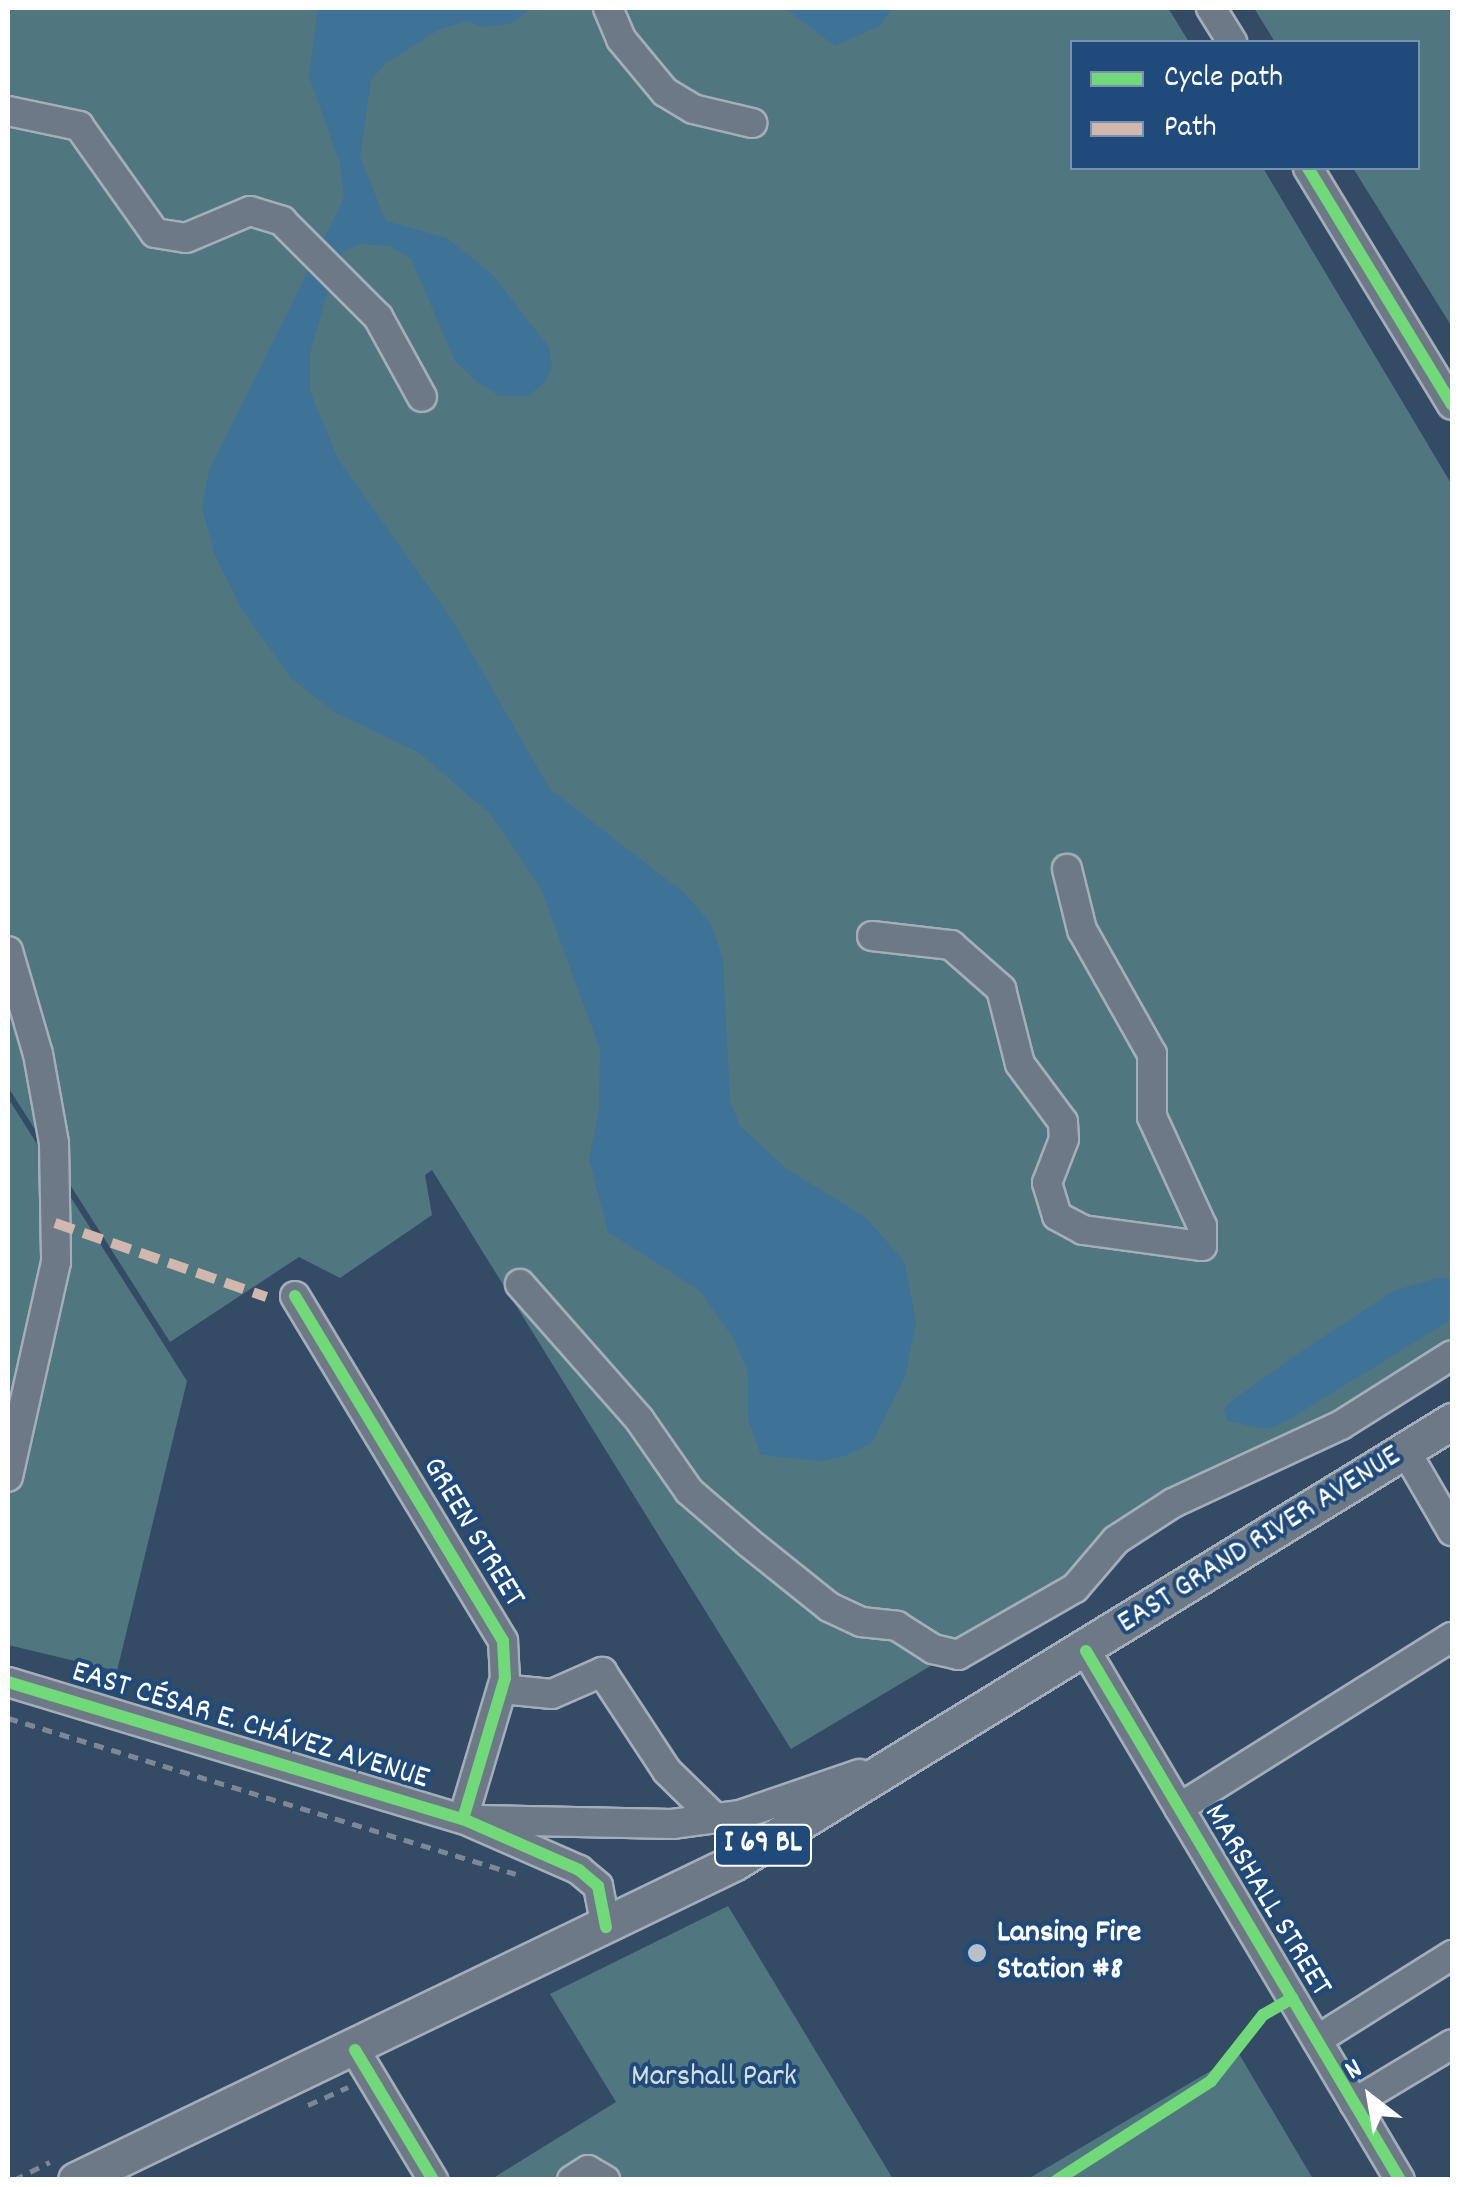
<!DOCTYPE html>
<meta charset="utf-8">
<style>
body{margin:0}
#map{position:relative;width:1460px;height:2187px;overflow:hidden;background:#344b65;font-family:Dekko,sans-serif}
div>[style]{position:absolute}
[style*='--x']{left:calc(var(--x)*1px);top:calc(var(--y)*1px);width:calc(var(--w)*1px);rotate:calc(var(--a)*1deg)}
.green>*{inset:0;background:#507680}
.water>*{inset:0;background:#3f7297}
.path>*{height:5px;margin-top:-2.5px;transform-origin:0;background:repeating-linear-gradient(90deg,#7e8895 0 10px,transparent 0 18px)}
.roads{filter:drop-shadow(2px 0 #a4aeba) drop-shadow(-2px 0 #a4aeba) drop-shadow(0 2px #a4aeba) drop-shadow(0 -2px #a4aeba)}
.minor>*{height:28px;margin:-14px;padding:0 14px;transform-origin:14px;border-radius:14px;background:#6d7986}
.major>*{height:35px;margin:-17.5px;padding:0 17.5px;transform-origin:17.5px;border-radius:17.5px;background:#6d7986}
.quiet>*{height:10px;margin-top:-5px;transform-origin:0;background:repeating-linear-gradient(90deg,#d1b7ad 0 20px,transparent 0 30px)}
.cycleway>*{height:12px;margin:-6px;padding:0 6px;transform-origin:6px;border-radius:6px;background:#71d979}
.dots>*{width:28px;height:28px;translate:-50% -50%;box-sizing:border-box;border:5px solid #1f4a7a;border-radius:50%}
span{translate:-50% -50%;white-space:nowrap;text-align:center;line-height:1.15;-webkit-text-stroke:8px #1f4a7a;paint-order:stroke}
.shield-label span{padding:2px 8px;background:#1f4a7a;border:2px solid;border-radius:8px;-webkit-text-stroke-width:0}
.shield-label{font-size:30px;color:#fff;font-weight:700}
.street-label{font-size:32px;color:#fff}
.poi-label{font-size:32px;color:#fff;font-weight:700}
.left{translate:0 -50%;text-align:left}
.park-label{font-size:32px;color:#d4dee0}
.frame{position:absolute;inset:0;border:10px solid #fff;pointer-events:none}
.legend{position:absolute;left:1070px;top:40px;width:350px;height:130px;box-sizing:border-box;background:#1f4a7a;border:2px solid #7992af;margin:0;padding:12px 18px;list-style:none;font-size:30px;color:#fff}
.legend li{display:flex;align-items:center;gap:20px;height:50px}
.legend b{width:50px;border:2px solid #7992af}
.north{position:absolute;left:1320px;top:2047px;width:100px;height:100px;-webkit-text-stroke:8px #1f4a7a;paint-order:stroke;rotate:329deg;font-size:28px;font-weight:700;line-height:40px;text-align:center;color:#fff}
.north::after{content:'';display:block;margin:auto;width:35px;height:45px;background:#fff;clip-path:polygon(50% 0,100% 100%,50% 72%,0 100%)}
</style>
<div id="map">
<div class="green">
<div style="clip-path:polygon(8px 8px,1168px 8px,1189px 42px,1072px 42px,1072px 168px,1263px 168px,1452px 485px,1452px 1355px,791px 1749px,432px 1170px,425px 1175px,432px 1215px,340px 1278px,299px 1257px,170px 1342px,8px 1087px)"></div>
<div style="clip-path:polygon(1254px 8px,1452px 8px,1452px 327px,1353px 168px,1418px 168px,1418px 42px,1275px 42px)"></div>
<div style="clip-path:polygon(8px 1098px,187px 1381px,117px 1671px,8px 1645px)"></div>
<div style="clip-path:polygon(728px 1906px,893px 2179px,490px 2180px,616px 2102px,550px 1994px)"></div>
<div style="clip-path:polygon(1239px 2054px,1313px 2179px,1028px 2179px)"></div>
</div>
<div class="water">
<div style="clip-path:polygon(318px 8px,532px 8px,510px 24px,482px 27px,468px 21px,440px 29px,386px 63px,371px 80px,360px 157px,386px 221px,447px 238px,491px 273px,549px 347px,552px 367px,544px 383px,528px 396px,499px 396px,476px 381px,455px 361px,411px 259px,390px 246px,362px 244px,343px 251px,330px 284px,310px 354px,310px 391px,338px 459px,453px 621px,550px 789px,683px 892px,710px 922px,723px 958px,730px 1101px,740px 1126px,787px 1169px,865px 1217px,904px 1261px,916px 1322px,905px 1377px,872px 1443px,847px 1455px,822px 1461px,761px 1455px,748px 1419px,748px 1372px,733px 1338px,699px 1290px,608px 1232px,589px 1159px,599px 1110px,600px 1049px,541px 889px,511px 844px,488px 812px,418px 752px,334px 712px,291px 678px,241px 608px,214px 553px,202px 507px,209px 471px,344px 198px,340px 164px,309px 76px)"></div>
<div style="clip-path:polygon(785px 8px,892px 8px,881px 25px,835px 46px)"></div>
<div style="clip-path:polygon(1437px 1278px,1452px 1279px,1452px 1319px,1285px 1422px,1267px 1429px,1227px 1421px,1224px 1409px,1233px 1400px,1293px 1357px,1393px 1291px)"></div>
</div>
<div class="path">
<div style="--x:8;--y:1718;--w:531;--a:17.07"></div>
<div style="--x:308;--y:2105;--w:44;--a:-24.2"></div>
<div style="--x:14;--y:2180;--w:40;--a:-26.6"></div>
</div>
<div class="roads">
<div class="minor">
<div style="--x:608;--y:8;--w:34;--a:67"></div>
<div style="--x:621;--y:39;--w:69;--a:50.3"></div>
<div style="--x:665;--y:92;--w:33;--a:31"></div>
<div style="--x:693;--y:109;--w:61;--a:13.3"></div>
<div style="--x:1211;--y:8;--w:40;--a:58"></div>
<div style="--x:8;--y:111;--w:73;--a:11.9"></div>
<div style="--x:79;--y:126;--w:131;--a:54.6"></div>
<div style="--x:155;--y:233;--w:31;--a:9"></div>
<div style="--x:186;--y:238;--w:69;--a:-22.9"></div>
<div style="--x:250;--y:211;--w:34;--a:17"></div>
<div style="--x:282;--y:221;--w:136;--a:45"></div>
<div style="--x:378;--y:317;--w:91;--a:61.2"></div>
<div style="--x:1308;--y:168;--w:277;--a:58.7"></div>
<div style="--x:872;--y:936;--w:80;--a:6.5"></div>
<div style="--x:951;--y:945;--w:67;--a:41.3"></div>
<div style="--x:1001;--y:989;--w:77;--a:75.8"></div>
<div style="--x:1020;--y:1064;--w:72;--a:53.4"></div>
<div style="--x:1063;--y:1122;--w:17;--a:87"></div>
<div style="--x:1064;--y:1139;--w:47;--a:111.1"></div>
<div style="--x:1047;--y:1183;--w:34;--a:73"></div>
<div style="--x:1057;--y:1216;--w:30;--a:28"></div>
<div style="--x:1083;--y:1230;--w:120;--a:7.7"></div>
<div style="--x:1202;--y:1246;--w:20;--a:-90"></div>
<div style="--x:1202;--y:1226;--w:120;--a:-114.6"></div>
<div style="--x:1152;--y:1117;--w:63;--a:-90"></div>
<div style="--x:1152;--y:1054;--w:142;--a:-119.4"></div>
<div style="--x:1082;--y:930;--w:63;--a:-103.8"></div>
<div style="--x:8;--y:951;--w:107;--a:73.8"></div>
<div style="--x:38;--y:1054;--w:90;--a:79.8"></div>
<div style="--x:54;--y:1143;--w:119;--a:89"></div>
<div style="--x:56;--y:1262;--w:220;--a:102.6"></div>
<div style="--x:520;--y:1284;--w:180;--a:48.6"></div>
<div style="--x:639;--y:1419;--w:88;--a:55.2"></div>
<div style="--x:689;--y:1491;--w:78;--a:40.8"></div>
<div style="--x:748;--y:1542;--w:104;--a:38.7"></div>
<div style="--x:829;--y:1607;--w:35;--a:25"></div>
<div style="--x:861;--y:1622;--w:36;--a:6"></div>
<div style="--x:897;--y:1626;--w:43;--a:32.6"></div>
<div style="--x:933;--y:1649;--w:26;--a:13"></div>
<div style="--x:958;--y:1655;--w:135;--a:-29.8"></div>
<div style="--x:1075;--y:1588;--w:63;--a:-49.5"></div>
<div style="--x:1116;--y:1540;--w:68;--a:-33"></div>
<div style="--x:1173;--y:1503;--w:185;--a:-24.9"></div>
<div style="--x:1341;--y:1425;--w:131;--a:-32.2"></div>
<div style="--x:295;--y:1296;--w:403;--a:58.9"></div>
<div style="--x:503;--y:1641;--w:37;--a:87"></div>
<div style="--x:505;--y:1678;--w:147;--a:106.6"></div>
<div style="--x:1405;--y:1450;--w:94;--a:59.9"></div>
<div style="--x:1086;--y:1651;--w:615;--a:59.31"></div>
<div style="--x:8;--y:1682;--w:475;--a:16.8"></div>
<div style="--x:463;--y:1819;--w:127;--a:23.7"></div>
<div style="--x:579;--y:1870;--w:25;--a:40"></div>
<div style="--x:598;--y:1886;--w:42;--a:79"></div>
<div style="--x:502;--y:1689;--w:50;--a:5.7"></div>
<div style="--x:552;--y:1694;--w:55;--a:-23.7"></div>
<div style="--x:602;--y:1672;--w:118;--a:56.7"></div>
<div style="--x:667;--y:1771;--w:67;--a:44.4"></div>
<div style="--x:1179;--y:1808;--w:322;--a:-32.1"></div>
<div style="--x:480;--y:1820;--w:192;--a:1.2"></div>
<div style="--x:672;--y:1824;--w:69;--a:-7.5"></div>
<div style="--x:740;--y:1815;--w:126;--a:-19"></div>
<div style="--x:1317;--y:2040;--w:160;--a:-32.2"></div>
<div style="--x:355;--y:2050;--w:152;--a:59"></div>
<div style="--x:1354;--y:2103;--w:114;--a:-31"></div>
<div style="--x:572;--y:2180;--w:19;--a:-32"></div>
<div style="--x:588;--y:2170;--w:20;--a:30"></div>
</div>
<div class="major">
<div style="--x:76;--y:2180;--w:732;--a:-25.76"></div>
<div style="--x:735;--y:1862;--w:842;--a:-31.59"></div>
</div>
</div>
<div class="quiet">
<div style="--x:55;--y:1223;--w:224;--a:19.3"></div>
</div>
<div class="cycleway">
<div style="--x:1308;--y:168;--w:277;--a:58.7"></div>
<div style="--x:295;--y:1296;--w:403;--a:58.9"></div>
<div style="--x:503;--y:1641;--w:37;--a:87"></div>
<div style="--x:505;--y:1678;--w:147;--a:106.6"></div>
<div style="--x:1086;--y:1651;--w:615;--a:59.31"></div>
<div style="--x:8;--y:1682;--w:475;--a:16.8"></div>
<div style="--x:463;--y:1819;--w:127;--a:23.7"></div>
<div style="--x:579;--y:1870;--w:25;--a:40"></div>
<div style="--x:598;--y:1886;--w:42;--a:79"></div>
<div style="--x:355;--y:2050;--w:152;--a:59"></div>
<div style="--x:1057;--y:2180;--w:183;--a:-32.7"></div>
<div style="--x:1211;--y:2081;--w:84;--a:-51.8"></div>
<div style="--x:1263;--y:2015;--w:34;--a:-30"></div>
</div>
<div class="dots">
<div style="left:977px;top:1953px;background:#b8c0c9"></div>
</div>
<div class="shield-label">
<span style="left:763px;top:1845px">I 69 BL</span>
</div>
<div class="street-label">
<span style="left:472px;top:1533px;rotate:59deg">GREEN STREET</span>
<span style="left:1260px;top:1541px;rotate:-32deg">EAST GRAND RIVER AVENUE</span>
<span style="left:250px;top:1727px;rotate:17deg">EAST CÉSAR E. CHÁVEZ AVENUE</span>
<span style="left:1266px;top:1901px;rotate:59deg">MARSHALL STREET</span>
</div>
<div class="poi-label">
<span class="left" style="left:997px;top:1953px">Lansing Fire<br>Station #8</span>
</div>
<div class="park-label">
<span style="left:714px;top:2078px">Marshall Park</span>
</div>
<div class="frame"></div>
<ul class="legend">
<li><b style="height:12px;background:#71d979"></b>Cycle path</li>
<li><b style="height:12px;background:#d1b7ad"></b>Path</li>
</ul>
<div class="north">N</div>
</div>
